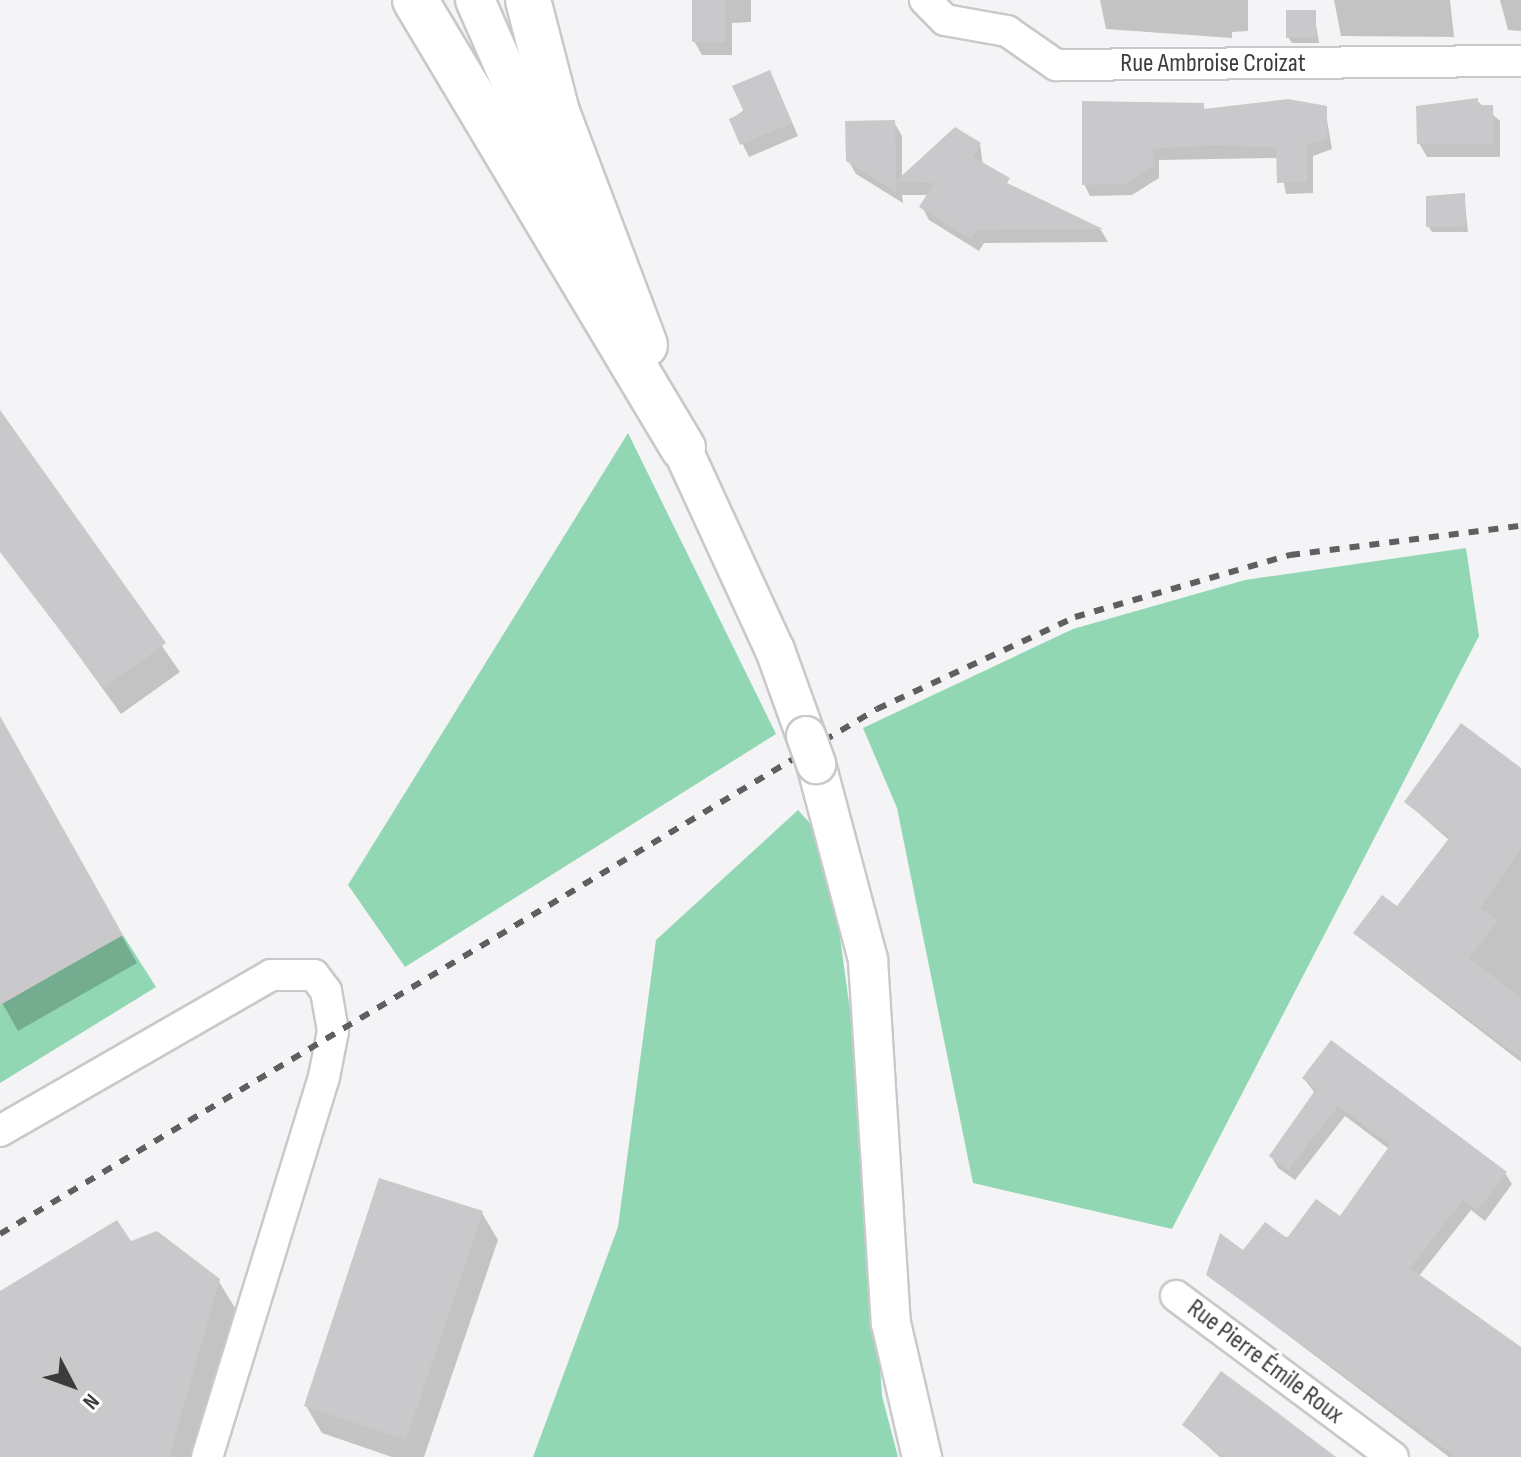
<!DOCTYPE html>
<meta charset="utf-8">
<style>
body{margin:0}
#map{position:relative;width:1521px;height:1457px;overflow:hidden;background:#f4f4f6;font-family:"Sofia Sans Condensed",sans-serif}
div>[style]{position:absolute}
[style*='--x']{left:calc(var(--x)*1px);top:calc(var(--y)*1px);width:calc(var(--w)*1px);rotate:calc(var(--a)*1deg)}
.green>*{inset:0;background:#92d7b3}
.shadow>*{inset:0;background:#0003}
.building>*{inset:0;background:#c9c9cb}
.roads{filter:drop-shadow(2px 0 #c9c9cb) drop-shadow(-2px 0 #c9c9cb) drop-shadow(0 2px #c9c9cb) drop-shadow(0 -2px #c9c9cb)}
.minor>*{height:30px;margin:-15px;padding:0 15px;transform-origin:15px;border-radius:15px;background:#fff}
.tertiary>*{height:38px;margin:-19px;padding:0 19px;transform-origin:19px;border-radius:19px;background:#fff}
.primary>*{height:44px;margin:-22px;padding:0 22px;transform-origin:22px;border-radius:22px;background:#fff}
.rail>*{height:6px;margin-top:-3px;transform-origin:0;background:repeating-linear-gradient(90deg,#5f5f61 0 10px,transparent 0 20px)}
.bridges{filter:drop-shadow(2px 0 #c9c9cb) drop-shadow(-2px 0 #c9c9cb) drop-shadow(0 2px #c9c9cb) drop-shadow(0 -2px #c9c9cb)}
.tertiary-bridge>*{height:38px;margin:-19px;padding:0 19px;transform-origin:19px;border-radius:19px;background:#fff}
span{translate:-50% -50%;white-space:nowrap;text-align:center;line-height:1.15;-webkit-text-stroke:6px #fff;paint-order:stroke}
.street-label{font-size:26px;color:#3c3c3d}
.north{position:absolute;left:32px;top:1345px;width:80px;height:80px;-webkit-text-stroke:6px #fff;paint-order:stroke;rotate:131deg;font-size:22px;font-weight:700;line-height:32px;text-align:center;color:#3c3c3d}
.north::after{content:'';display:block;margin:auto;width:28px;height:36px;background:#3c3c3d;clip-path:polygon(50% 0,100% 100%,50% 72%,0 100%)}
</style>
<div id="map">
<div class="green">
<div style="clip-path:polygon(628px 433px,776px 734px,405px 967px,348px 885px)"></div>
<div style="clip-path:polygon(1466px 548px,1479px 636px,1172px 1229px,973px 1183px,897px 808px,863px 728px,1073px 629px,1245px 580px)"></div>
<div style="clip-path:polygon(798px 810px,827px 842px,863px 1106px,882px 1396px,898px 1457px,533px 1457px,618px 1227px,656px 940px)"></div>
<div style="clip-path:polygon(123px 935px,156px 987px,0 1083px,0 1003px)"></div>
</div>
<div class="shadow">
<div style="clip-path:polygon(694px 0,751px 0,751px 22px,732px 23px,732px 55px,702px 55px,694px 41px)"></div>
<div style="clip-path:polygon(1100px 0,1248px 0,1248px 31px,1232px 32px,1232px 38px,1106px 29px)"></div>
<div style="clip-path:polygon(1334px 0,1450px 0,1454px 37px,1341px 36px)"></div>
<div style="clip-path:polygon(1500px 0,1521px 0,1521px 31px,1508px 30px)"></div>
<div style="clip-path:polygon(1314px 12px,1319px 43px,1292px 43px,1288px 37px)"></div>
<div style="clip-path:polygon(776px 85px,798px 136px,749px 157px,731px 120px)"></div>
<div style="clip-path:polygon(1476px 100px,1500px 121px,1500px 157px,1427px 157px,1419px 143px)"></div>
<div style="clip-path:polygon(1202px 105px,1206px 111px,1325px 108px,1332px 149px,1313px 156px,1313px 193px,1286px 194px,1279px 158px,1159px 160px,1159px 178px,1132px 195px,1090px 196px,1084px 184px)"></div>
<div style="clip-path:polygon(894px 122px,902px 136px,902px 178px,980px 144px,983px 165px,1014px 189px,1101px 230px,1108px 242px,984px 243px,979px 251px,929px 220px,922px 207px,929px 195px,902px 195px,903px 203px,856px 174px,848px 160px)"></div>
<div style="clip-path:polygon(1464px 195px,1468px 232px,1432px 232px,1428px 226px)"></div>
<div style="clip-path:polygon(0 413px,180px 672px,121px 714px,0 547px)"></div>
<div style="clip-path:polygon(0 720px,137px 963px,18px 1031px,0 999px)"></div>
<div style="clip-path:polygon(1521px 771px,1521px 1062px,1355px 934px,1397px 909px,1450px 841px,1406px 802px)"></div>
<div style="clip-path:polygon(1304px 1079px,1505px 1173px,1512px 1184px,1485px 1221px,1471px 1210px,1419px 1276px,1521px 1350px,1521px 1457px,1449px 1457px,1208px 1275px,1244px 1252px,1341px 1218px,1389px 1149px,1345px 1116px,1295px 1180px,1278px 1168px,1271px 1156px,1315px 1093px)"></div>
<div style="clip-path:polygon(482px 1213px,498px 1240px,424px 1457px,392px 1457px,322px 1433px,306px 1406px)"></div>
<div style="clip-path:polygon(130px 1244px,218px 1280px,235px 1308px,192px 1457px,0 1457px,0 1294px)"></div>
<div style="clip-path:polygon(1184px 1425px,1335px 1457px,1220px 1457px)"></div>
</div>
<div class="building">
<div style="clip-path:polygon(692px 0,725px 0,725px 42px,692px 42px)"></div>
<div style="clip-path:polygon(1286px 10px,1316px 10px,1316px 37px,1286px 38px)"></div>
<div style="clip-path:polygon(770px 70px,792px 123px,740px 145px,729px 119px,744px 112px,732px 86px)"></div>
<div style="clip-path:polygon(1478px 98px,1478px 105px,1493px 105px,1494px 144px,1417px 144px,1416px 106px)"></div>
<div style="clip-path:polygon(1288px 99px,1327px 106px,1327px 138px,1307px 145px,1307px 182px,1277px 183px,1276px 147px,1212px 145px,1153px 149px,1154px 166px,1126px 184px,1082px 185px,1082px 101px,1204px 103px,1204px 109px)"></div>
<div style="clip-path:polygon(895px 120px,896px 181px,955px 127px,981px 143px,973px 157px,1010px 178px,1007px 183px,1103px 229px,977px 230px,971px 239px,919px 207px,934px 183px,896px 182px,896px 192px,846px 161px,845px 121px)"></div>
<div style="clip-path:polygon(1465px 193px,1466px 226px,1426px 227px,1426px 196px)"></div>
<div style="clip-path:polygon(0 410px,166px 643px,104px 688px,0 552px)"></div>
<div style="clip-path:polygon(0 716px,123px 935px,0 1005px)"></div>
<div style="clip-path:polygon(1461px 723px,1521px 768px,1521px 848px,1480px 908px,1498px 921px,1469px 958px,1521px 998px,1521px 1058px,1353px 933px,1382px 895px,1397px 906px,1450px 837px,1404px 802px)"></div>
<div style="clip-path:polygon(1331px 1040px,1507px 1172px,1478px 1210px,1463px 1200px,1410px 1268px,1521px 1347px,1521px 1457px,1456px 1457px,1206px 1275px,1220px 1233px,1243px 1250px,1265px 1222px,1287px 1238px,1316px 1199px,1340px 1216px,1390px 1145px,1338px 1106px,1288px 1170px,1269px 1156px,1316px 1089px,1302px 1078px)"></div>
<div style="clip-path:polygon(379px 1178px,483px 1211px,406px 1440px,304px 1406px)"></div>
<div style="clip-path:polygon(117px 1220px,131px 1241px,157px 1231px,220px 1279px,169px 1457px,0 1457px,0 1291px)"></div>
<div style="clip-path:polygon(1221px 1371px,1266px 1404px,1336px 1457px,1224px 1457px,1182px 1425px)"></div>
</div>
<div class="roads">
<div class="minor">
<div style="--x:925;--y:0;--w:28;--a:45"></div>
<div style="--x:945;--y:20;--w:63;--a:10.1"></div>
<div style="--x:1007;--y:31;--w:60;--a:34.8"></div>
<div style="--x:1056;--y:65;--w:465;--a:-0.5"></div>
<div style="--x:0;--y:1131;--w:313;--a:-29.9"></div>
<div style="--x:271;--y:975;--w:43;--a:0"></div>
<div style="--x:314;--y:975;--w:20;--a:53"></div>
<div style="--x:326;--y:991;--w:41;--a:80.1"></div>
<div style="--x:333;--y:1031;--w:47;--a:101.1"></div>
<div style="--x:324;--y:1077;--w:398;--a:107.1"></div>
<div style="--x:1176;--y:1296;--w:270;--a:36.6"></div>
</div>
<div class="tertiary">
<div style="--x:475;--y:0;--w:265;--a:66.4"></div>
<div style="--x:669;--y:420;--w:253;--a:65.3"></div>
<div style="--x:775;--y:650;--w:91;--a:70.2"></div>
<div style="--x:816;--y:764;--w:203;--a:75.1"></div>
<div style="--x:868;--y:960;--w:364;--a:86.4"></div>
<div style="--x:891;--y:1323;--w:138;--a:77"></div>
</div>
<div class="primary">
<div style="--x:415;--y:0;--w:522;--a:59.11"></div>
<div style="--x:528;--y:0;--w:116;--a:75.5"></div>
<div style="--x:557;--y:112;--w:249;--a:69.3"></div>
</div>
</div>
<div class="rail">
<div style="--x:0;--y:1234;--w:1022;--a:-30.91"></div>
<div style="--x:877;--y:709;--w:218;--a:-24.9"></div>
<div style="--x:1075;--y:617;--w:224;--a:-16.1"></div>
<div style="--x:1290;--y:555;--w:233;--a:-7.2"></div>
</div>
<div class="bridges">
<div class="tertiary-bridge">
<div style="--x:806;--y:736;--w:30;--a:70"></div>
</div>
</div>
<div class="street-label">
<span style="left:1213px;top:64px">Rue Ambroise Croizat</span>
<span style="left:1265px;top:1362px;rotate:37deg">Rue Pierre Émile Roux</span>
</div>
<div class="north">N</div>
</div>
